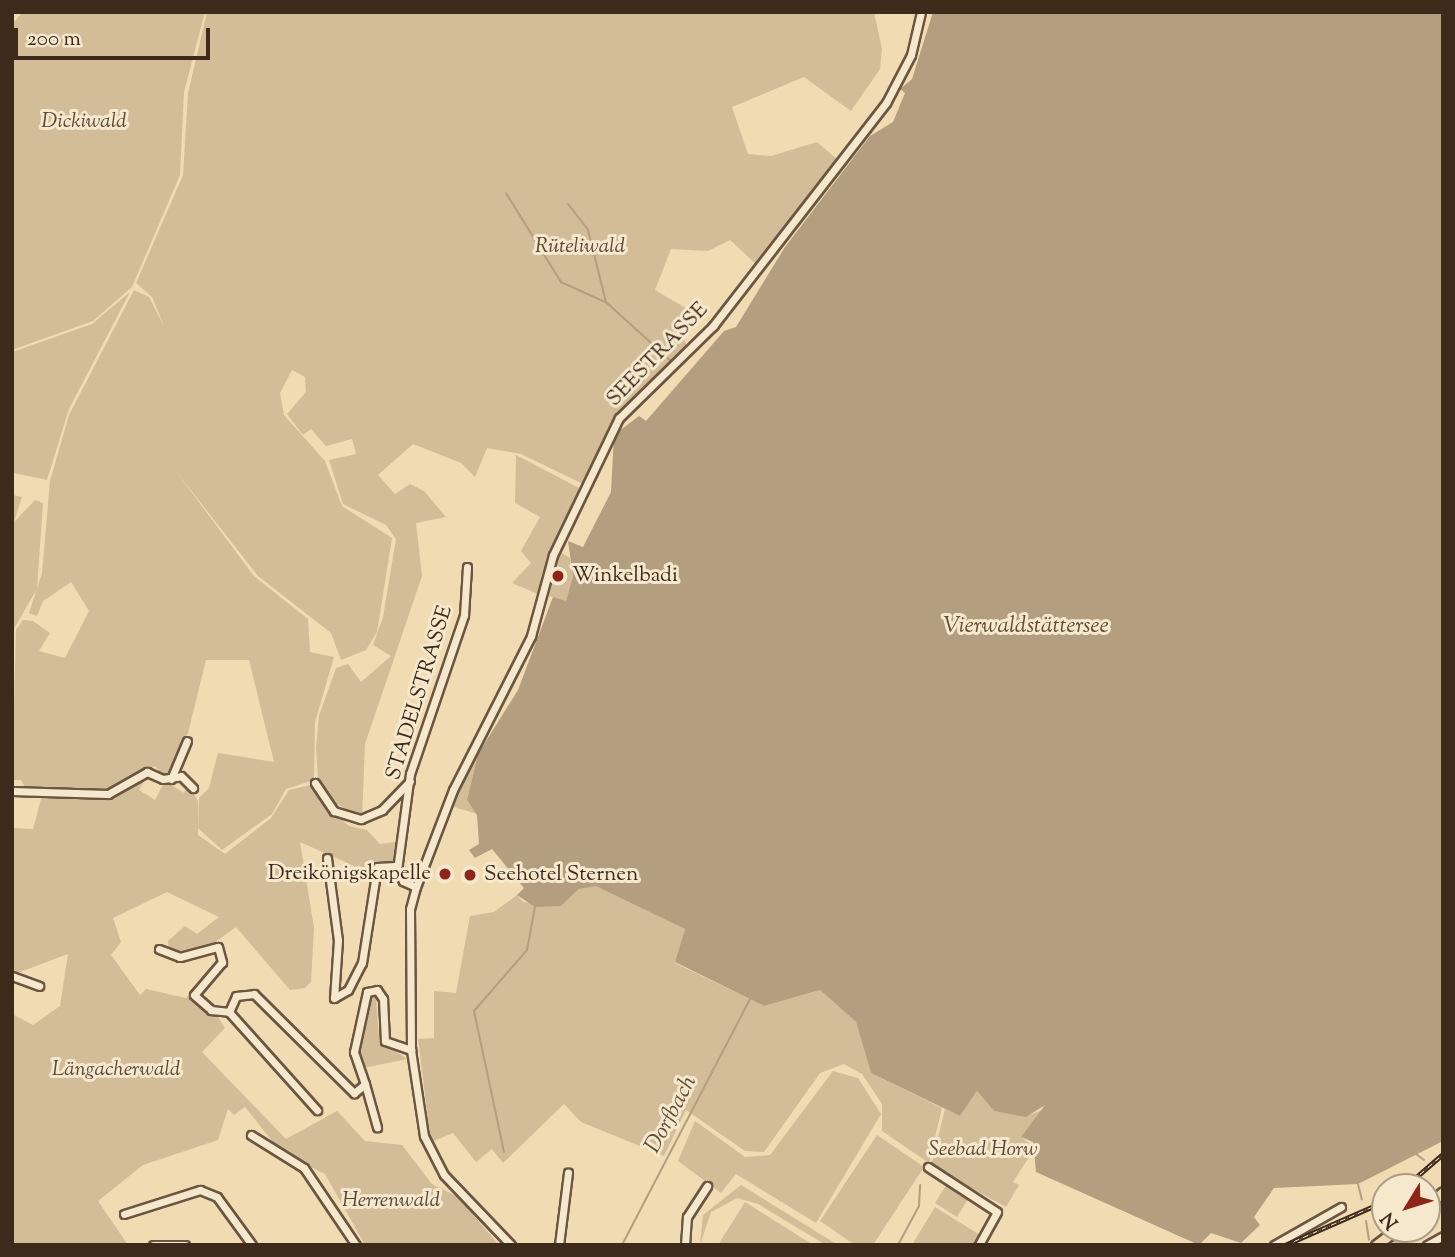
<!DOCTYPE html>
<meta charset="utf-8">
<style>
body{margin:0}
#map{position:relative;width:1455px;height:1257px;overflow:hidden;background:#f0dbb2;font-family:"Sorts Mill Goudy",serif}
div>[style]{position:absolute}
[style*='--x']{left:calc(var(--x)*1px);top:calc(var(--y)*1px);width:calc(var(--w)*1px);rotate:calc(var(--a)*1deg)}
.green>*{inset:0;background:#d2bd98}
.water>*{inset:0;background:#b39f7f}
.stream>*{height:2px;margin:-1px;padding:0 1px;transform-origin:1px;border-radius:1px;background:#b39f7f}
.highway-tunnel>*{height:10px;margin-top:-5px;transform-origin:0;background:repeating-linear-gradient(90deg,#ccb894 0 10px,transparent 0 15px)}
.roads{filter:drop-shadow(2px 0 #6a5641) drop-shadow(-2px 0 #6a5641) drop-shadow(0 2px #6a5641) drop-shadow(0 -2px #6a5641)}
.minor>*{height:7px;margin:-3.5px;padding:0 3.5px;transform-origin:3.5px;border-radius:3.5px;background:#f5e8cd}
.major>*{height:9px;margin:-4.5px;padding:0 4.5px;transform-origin:4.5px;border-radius:4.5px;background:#f0dbb2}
.rail>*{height:4.5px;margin-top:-2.25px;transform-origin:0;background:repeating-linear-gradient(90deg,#f5e8cd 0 5px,#3d2a1b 0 10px);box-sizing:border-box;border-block:2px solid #3d2a1b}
.dots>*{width:19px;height:19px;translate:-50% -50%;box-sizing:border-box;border:4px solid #f5e8cd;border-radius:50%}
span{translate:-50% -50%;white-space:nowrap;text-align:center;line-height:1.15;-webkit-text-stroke:6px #f5e8cd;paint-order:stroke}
.park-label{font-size:21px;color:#5b4734;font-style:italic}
.street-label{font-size:21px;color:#3d2a1b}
.poi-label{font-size:21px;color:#3d2a1b}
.left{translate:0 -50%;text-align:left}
.right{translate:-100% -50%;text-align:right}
.water-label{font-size:23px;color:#604d39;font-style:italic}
.frame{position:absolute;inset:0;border:14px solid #3d2a1b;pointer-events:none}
.north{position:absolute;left:1371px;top:1173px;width:70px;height:70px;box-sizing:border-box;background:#f5e8cd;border:2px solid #ab9c86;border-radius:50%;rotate:232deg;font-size:19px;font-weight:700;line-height:28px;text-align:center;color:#3d2a1b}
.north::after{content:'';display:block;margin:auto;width:24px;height:32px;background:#8f2418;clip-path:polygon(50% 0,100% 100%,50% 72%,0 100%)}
.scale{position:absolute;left:14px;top:28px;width:196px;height:32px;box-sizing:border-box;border:4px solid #3d2a1b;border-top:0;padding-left:9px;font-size:21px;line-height:24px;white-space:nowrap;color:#3d2a1b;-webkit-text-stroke:5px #f5e8cd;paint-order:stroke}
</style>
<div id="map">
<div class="green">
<div style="clip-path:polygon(23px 12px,205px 12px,184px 92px,180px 175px,132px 287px,93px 321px,12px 350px,12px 24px)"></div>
<div style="clip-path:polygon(207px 12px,874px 12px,882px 49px,880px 69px,851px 111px,804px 77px,732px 107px,748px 154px,771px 156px,817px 142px,838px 160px,757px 265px,730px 240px,708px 251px,671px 249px,655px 290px,689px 310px,681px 333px,688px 348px,617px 417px,583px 484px,521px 454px,487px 448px,475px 477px,461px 463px,413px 444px,378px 475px,395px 494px,410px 484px,424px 491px,446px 517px,416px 523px,422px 576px,365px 744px,362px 818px,319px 794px,316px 748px,319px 716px,336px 668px,348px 664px,361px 682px,391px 656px,373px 645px,383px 617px,396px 539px,386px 525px,343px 504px,329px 460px,356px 454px,352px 439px,326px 446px,311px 429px,303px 435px,287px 414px,306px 392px,305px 377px,292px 370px,280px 393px,284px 415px,325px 461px,342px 506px,392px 538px,377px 632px,366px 650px,341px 660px,331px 633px,258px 576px,175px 470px,254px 576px,308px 619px,310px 652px,334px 657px,315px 722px,314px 780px,286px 789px,272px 814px,222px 850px,198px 828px,199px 798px,209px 788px,218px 753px,274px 762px,249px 660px,206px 660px,188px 733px,166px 778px,155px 766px,112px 791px,27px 791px,21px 780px,12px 780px,16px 630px,23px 620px,33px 621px,50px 633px,39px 651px,65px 658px,89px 611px,71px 582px,43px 601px,37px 616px,29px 613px,42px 573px,50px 481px,69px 415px,134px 290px,149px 297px,164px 326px,152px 297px,136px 283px,183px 175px,188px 93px)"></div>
<div style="clip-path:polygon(130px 292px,69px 409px,47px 480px,14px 473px,12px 480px,12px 352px,92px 324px)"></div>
<div style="clip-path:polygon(516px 455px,581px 489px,538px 594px,512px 583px,531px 563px,521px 551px,540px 517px,515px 503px)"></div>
<div style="clip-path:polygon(12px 495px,22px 497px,14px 522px,35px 500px,43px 503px,37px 589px,12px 632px)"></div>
<div style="clip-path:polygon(559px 551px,570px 558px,573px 576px,566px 602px,547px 595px)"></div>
<div style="clip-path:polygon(478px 754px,467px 800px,477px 814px,451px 806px)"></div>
<div style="clip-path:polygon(139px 776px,145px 779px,139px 790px,155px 800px,165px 781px,184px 793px,187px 783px,198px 801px,198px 835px,225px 854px,271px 818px,289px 790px,315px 784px,321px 801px,349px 826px,367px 830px,380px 844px,395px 842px,396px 860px,363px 870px,300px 842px,314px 928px,311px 982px,305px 988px,290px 990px,236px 927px,214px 943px,179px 955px,169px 951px,168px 941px,185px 926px,197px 934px,219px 917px,167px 892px,113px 918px,121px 942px,111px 955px,140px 995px,146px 989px,186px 998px,192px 991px,218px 1017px,225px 1028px,202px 1052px,286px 1139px,337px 1111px,365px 1141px,402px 1145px,432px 1184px,458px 1197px,499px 1245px,365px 1245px,325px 1174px,281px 1152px,245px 1107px,234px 1115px,228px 1109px,218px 1140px,143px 1165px,98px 1201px,128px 1245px,12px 1245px,12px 1014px,33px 1025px,60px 1006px,68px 954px,12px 975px,12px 828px,33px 829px,42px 795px,114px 794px)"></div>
<div style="clip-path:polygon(596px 885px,685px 929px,675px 963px,764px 1006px,820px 990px,856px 1022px,871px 1073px,942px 1108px,929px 1163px,882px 1131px,882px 1104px,862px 1074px,844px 1064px,820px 1073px,764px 1152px,745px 1151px,686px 1110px,664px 1156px,581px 1122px,564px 1104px,503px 1163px,492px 1149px,476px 1162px,453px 1133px,431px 1142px,418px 1039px,434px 1038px,434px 991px,456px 993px,470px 916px,494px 912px,517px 895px,523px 902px,561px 906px,579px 889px)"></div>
<div style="clip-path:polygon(376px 994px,379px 1040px,407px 1059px,363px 1068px,358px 1051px,367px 998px)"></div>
<div style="clip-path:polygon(833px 1071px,858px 1078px,881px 1114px,816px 1223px,736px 1174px,721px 1193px,678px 1161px,695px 1121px,745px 1157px,770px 1155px)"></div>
<div style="clip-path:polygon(977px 1091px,994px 1111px,1026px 1116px,1048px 1108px,1021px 1137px,1035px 1148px,1013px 1182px,1019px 1185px,1006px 1207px,931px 1166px,945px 1109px,960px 1116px)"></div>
<div style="clip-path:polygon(877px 1135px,924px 1167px,873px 1245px,855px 1245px,820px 1221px)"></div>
<div style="clip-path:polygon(948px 1182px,970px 1196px,957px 1217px,935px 1203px)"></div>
<div style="clip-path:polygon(741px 1185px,838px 1245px,826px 1245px,758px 1204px,737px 1198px,711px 1212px,700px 1245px,703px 1215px)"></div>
<div style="clip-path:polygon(745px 1202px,813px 1245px,718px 1245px)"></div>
<div style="clip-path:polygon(935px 1207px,980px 1235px,974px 1245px,912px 1245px)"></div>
</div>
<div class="water">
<div style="clip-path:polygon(933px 12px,1443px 12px,1443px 1141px,1358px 1184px,1274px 1188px,1254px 1217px,1260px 1225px,1241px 1243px,1211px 1233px,1199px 1245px,1036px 1172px,1033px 1142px,1021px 1137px,1045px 1105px,1026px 1117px,994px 1111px,977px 1091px,960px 1116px,871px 1073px,856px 1022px,820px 990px,764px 1006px,675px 962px,685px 929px,596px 886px,579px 889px,561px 906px,535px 907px,517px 895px,524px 888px,492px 849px,475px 858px,469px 850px,479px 844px,477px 815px,467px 800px,478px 754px,518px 690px,553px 597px,566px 601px,573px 576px,568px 541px,583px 547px,611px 492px,614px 435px,639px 416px,646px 421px,724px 331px,736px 327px,785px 247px,870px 136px,893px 122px,905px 93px,900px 89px,912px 79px)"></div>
</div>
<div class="stream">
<div style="--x:506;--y:193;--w:105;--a:58.3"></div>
<div style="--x:561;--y:282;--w:51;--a:24.5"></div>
<div style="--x:607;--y:303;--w:86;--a:42.2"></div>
<div style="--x:568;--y:204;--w:33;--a:52"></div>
<div style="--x:588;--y:230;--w:74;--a:76"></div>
<div style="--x:504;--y:1152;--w:144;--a:-102"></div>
<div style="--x:474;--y:1011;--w:81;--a:-49"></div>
<div style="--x:527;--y:950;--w:44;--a:-79.5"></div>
<div style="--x:1416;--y:1154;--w:10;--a:37"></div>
<div style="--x:1358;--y:1184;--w:16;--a:76"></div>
<div style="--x:1366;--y:1221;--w:19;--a:81"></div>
<div style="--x:622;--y:1245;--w:277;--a:-62.5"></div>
<div style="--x:898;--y:1245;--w:44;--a:-61.7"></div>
<div style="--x:919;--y:1206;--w:21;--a:-87"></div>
</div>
<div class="highway-tunnel">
<div style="--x:1427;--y:1219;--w:21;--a:-41"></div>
<div style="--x:1396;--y:1245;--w:25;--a:-40"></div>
</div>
<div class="roads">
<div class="minor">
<div style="--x:171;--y:779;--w:41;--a:-67.2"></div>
<div style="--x:315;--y:783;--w:34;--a:56"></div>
<div style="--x:334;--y:811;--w:28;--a:17"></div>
<div style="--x:361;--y:819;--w:23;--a:-23"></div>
<div style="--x:382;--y:810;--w:40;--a:-46"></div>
<div style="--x:12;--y:791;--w:96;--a:1.8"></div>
<div style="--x:108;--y:794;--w:45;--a:-29.4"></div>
<div style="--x:147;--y:772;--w:17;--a:24"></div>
<div style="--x:163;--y:779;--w:18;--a:-9"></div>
<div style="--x:181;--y:776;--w:17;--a:45"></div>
<div style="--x:327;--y:858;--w:83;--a:82.4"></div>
<div style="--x:338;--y:940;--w:58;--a:93.9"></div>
<div style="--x:334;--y:998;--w:16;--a:-30"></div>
<div style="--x:348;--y:990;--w:30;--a:-63"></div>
<div style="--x:362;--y:963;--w:97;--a:-81.1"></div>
<div style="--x:377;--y:867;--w:18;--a:-3"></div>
<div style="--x:395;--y:866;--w:17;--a:62"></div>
<div style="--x:403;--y:881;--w:14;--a:25"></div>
<div style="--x:397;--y:870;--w:97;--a:-82.3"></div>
<div style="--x:410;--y:774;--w:168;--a:-71.2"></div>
<div style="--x:464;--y:615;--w:48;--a:-86.4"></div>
<div style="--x:159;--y:949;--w:22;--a:21"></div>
<div style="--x:180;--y:957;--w:39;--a:-15"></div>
<div style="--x:218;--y:947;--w:16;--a:75"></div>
<div style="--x:222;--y:962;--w:43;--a:130.3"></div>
<div style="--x:194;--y:995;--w:23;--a:41"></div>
<div style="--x:211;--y:1010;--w:18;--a:6"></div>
<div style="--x:12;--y:976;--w:29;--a:20"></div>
<div style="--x:229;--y:1012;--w:17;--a:-66"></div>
<div style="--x:236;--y:996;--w:18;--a:-6"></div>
<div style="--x:254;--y:994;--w:141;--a:44.7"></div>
<div style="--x:354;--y:1093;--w:14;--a:-39"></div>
<div style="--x:365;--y:1084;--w:34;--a:-109"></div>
<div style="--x:354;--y:1052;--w:61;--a:-77.8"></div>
<div style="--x:367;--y:992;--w:10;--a:-11"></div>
<div style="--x:377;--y:990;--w:11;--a:56"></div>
<div style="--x:383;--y:999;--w:42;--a:87.3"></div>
<div style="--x:385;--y:1041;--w:28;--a:19"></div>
<div style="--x:229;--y:1012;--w:132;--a:48.1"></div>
<div style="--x:365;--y:1084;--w:45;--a:74.4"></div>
<div style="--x:251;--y:1135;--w:62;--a:31.9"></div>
<div style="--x:304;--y:1168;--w:93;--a:56"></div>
<div style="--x:928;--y:1167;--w:82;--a:33.1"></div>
<div style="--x:997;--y:1212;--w:38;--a:119"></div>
<div style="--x:124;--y:1214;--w:80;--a:-17.5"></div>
<div style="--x:200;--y:1190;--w:18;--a:22"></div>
<div style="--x:217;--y:1197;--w:59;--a:53.9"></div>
<div style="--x:153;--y:1245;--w:32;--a:0"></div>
<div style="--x:511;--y:1245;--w:97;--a:-133.7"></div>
<div style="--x:444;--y:1175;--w:44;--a:-117.1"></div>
<div style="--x:424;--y:1136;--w:87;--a:-98.6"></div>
<div style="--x:411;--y:1050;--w:141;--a:-90.4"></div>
<div style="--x:410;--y:909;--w:23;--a:-75"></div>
<div style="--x:416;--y:887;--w:104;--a:-69.1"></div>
<div style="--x:453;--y:790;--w:173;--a:-63.1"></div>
<div style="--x:531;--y:636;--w:84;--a:-74.8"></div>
<div style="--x:553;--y:555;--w:152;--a:-64.3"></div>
<div style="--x:619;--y:418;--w:132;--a:-44.4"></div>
<div style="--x:713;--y:326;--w:282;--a:-52.2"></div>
<div style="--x:886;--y:103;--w:54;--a:-62.5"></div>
<div style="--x:911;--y:55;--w:44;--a:-76.9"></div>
<div style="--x:559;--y:1245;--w:73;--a:-82.9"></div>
<div style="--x:685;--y:1245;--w:28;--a:-86"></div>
<div style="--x:687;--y:1217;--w:37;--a:-57"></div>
<div style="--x:1274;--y:1245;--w:77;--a:-29.6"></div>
<div style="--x:1427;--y:1245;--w:18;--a:-29"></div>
</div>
<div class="major">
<div style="--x:1427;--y:1206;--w:21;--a:-41"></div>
<div style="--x:1376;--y:1245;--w:26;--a:-37"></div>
</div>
</div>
<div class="rail">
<div style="--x:1405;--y:1187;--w:50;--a:-41"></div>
<div style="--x:1285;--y:1245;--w:109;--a:-23.7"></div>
</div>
<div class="dots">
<div style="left:558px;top:576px;background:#8f2418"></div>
<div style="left:445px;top:874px;background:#8f2418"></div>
<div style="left:470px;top:875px;background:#8f2418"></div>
</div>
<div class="park-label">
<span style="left:84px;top:122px">Dickiwald</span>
<span style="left:580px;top:247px">Rüteliwald</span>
<span style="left:116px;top:1070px">Längacherwald</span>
<span style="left:983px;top:1150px">Seebad Horw</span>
<span style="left:391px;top:1201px">Herrenwald</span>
</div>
<div class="street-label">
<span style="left:658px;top:355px;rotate:-46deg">SEESTRASSE</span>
<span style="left:420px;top:693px;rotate:-73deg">STADELSTRASSE</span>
</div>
<div class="poi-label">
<span class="left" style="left:572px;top:576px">Winkelbadi</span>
<span class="right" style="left:431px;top:874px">Dreikönigskapelle</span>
<span class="left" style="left:484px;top:875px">Seehotel Sternen</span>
</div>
<div class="water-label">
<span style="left:1026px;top:627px">Vierwaldstättersee</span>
<span style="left:672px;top:1115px;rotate:-62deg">Dorfbach</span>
</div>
<div class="frame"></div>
<div class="north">N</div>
<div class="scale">200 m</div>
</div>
